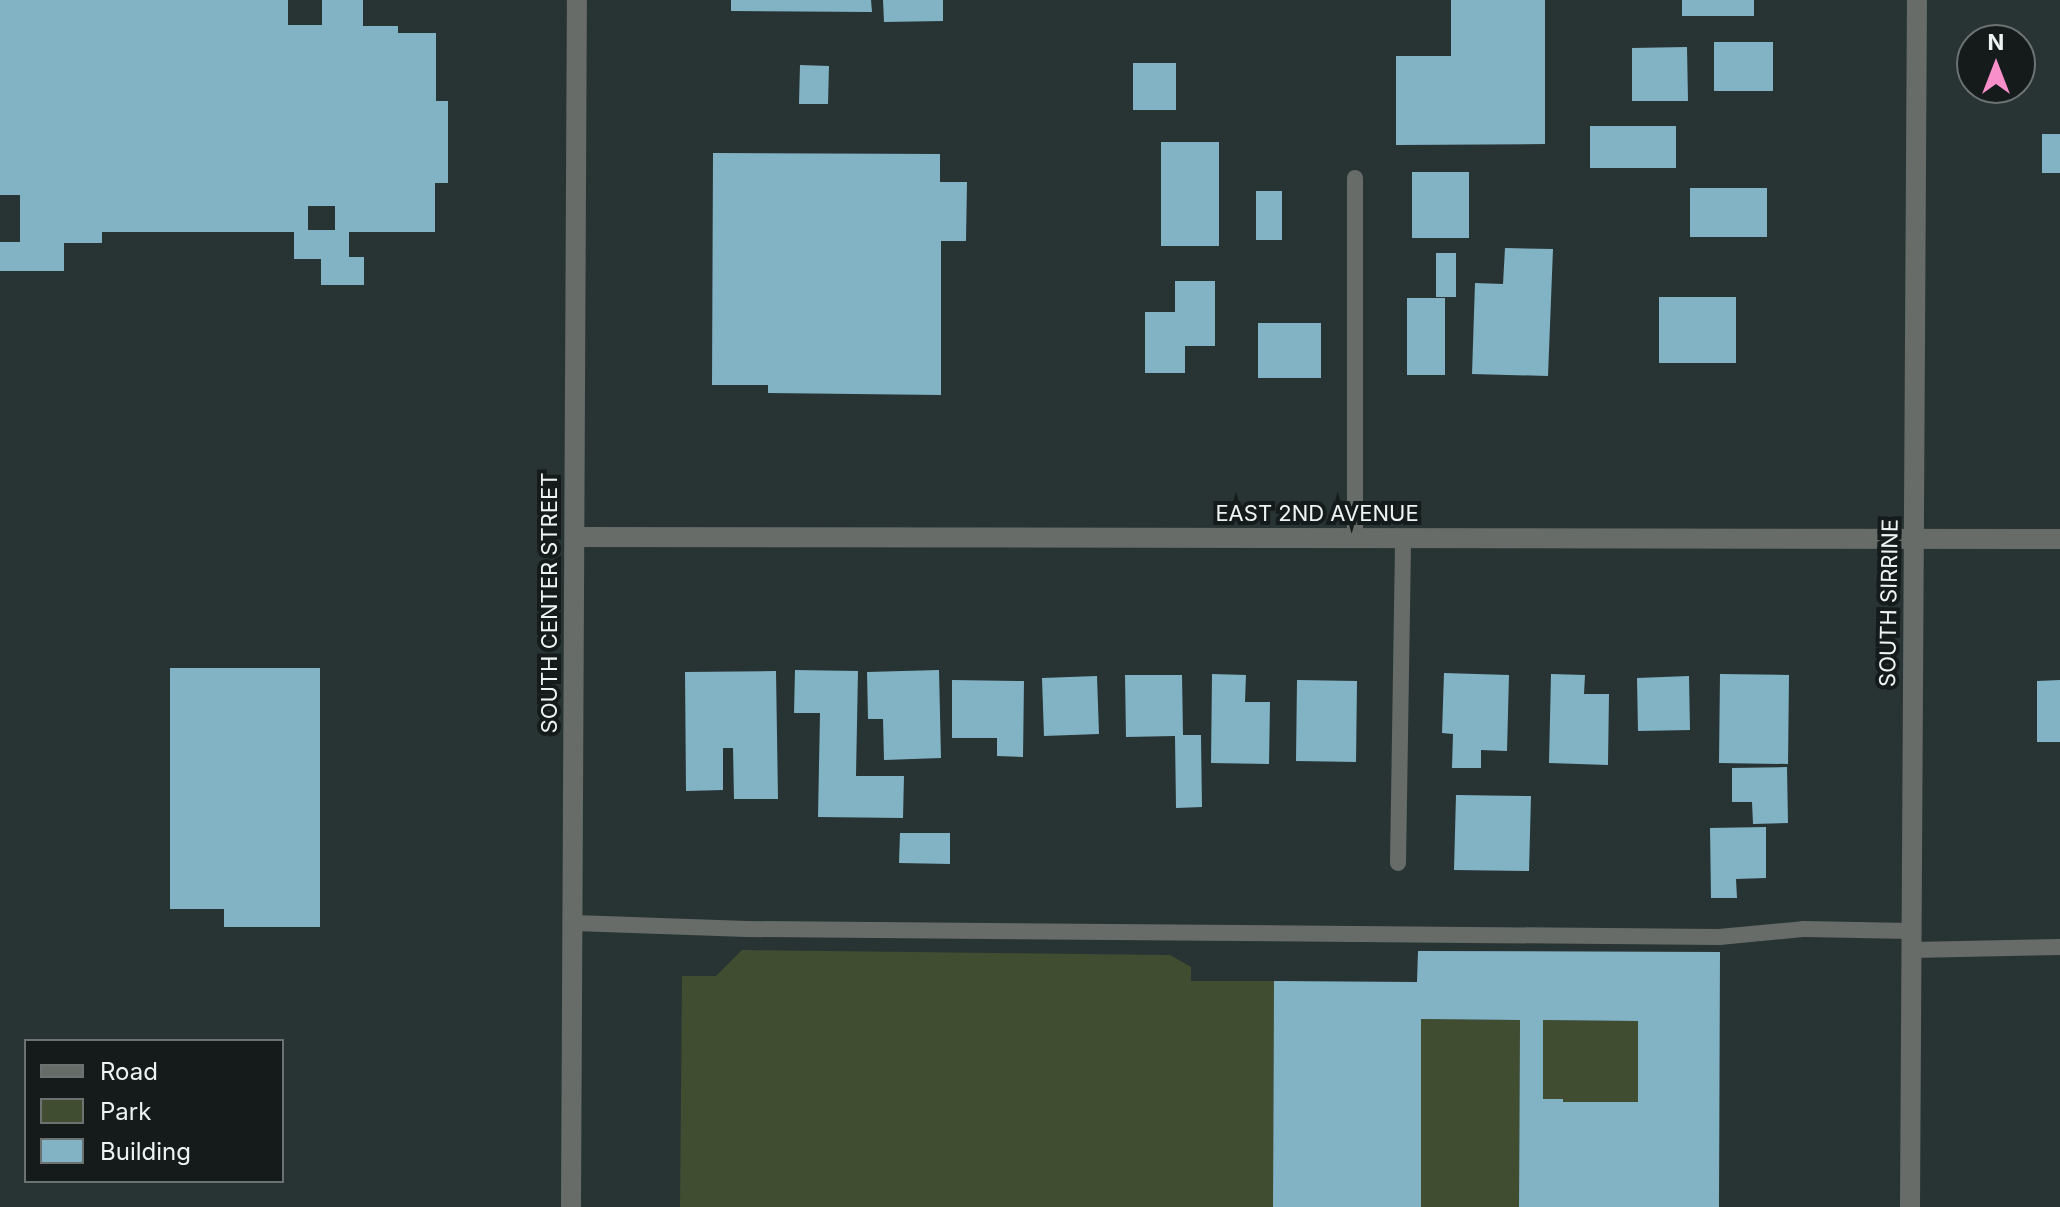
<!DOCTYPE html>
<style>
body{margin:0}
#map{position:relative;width:2060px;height:1207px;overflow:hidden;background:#283433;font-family:Inter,sans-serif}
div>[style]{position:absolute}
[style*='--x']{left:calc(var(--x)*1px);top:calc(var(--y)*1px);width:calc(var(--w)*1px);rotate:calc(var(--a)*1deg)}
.green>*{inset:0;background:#404d31}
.building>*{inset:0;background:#82b3c5}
.service>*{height:16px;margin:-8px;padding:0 8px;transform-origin:8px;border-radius:8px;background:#676c69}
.minor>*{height:20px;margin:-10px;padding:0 10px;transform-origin:10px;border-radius:10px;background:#676c69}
.tertiary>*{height:20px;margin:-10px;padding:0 10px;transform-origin:10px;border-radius:10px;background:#676c69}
span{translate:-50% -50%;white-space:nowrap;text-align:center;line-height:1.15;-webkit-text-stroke:8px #151b1a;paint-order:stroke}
.street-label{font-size:22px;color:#ecf4f3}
.legend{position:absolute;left:24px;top:1039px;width:260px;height:144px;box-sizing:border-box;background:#151b1a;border:2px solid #6b7271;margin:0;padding:10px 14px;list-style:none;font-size:24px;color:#ecf4f3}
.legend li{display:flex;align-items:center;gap:16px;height:40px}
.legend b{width:40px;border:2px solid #6b7271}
.north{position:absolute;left:1956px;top:24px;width:80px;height:80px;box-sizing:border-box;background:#151b1a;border:2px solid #6b7271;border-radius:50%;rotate:0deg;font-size:22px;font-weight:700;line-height:32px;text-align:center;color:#ecf4f3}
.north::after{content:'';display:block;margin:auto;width:28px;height:36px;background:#f98fca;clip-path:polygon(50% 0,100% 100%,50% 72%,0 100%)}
</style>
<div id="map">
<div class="green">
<div style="clip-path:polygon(742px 950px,1170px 955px,1191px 967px,1191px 981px,1274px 981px,1273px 1207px,680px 1207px,682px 976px,716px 976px)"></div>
<div style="clip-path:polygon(1421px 1019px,1520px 1020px,1519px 1207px,1421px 1207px)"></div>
<div style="clip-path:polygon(1543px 1020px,1638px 1021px,1638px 1102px,1563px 1102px,1563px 1099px,1543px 1099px)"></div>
</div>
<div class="building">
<div style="clip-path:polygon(evenodd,0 0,288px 0,288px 25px,322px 25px,322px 0,363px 0,363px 26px,398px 26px,398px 33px,436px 33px,436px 101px,448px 101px,448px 183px,435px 183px,435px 232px,349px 232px,349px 257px,364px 257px,364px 285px,321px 285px,321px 259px,294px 259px,294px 232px,102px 232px,102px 243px,64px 243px,64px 271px,0 271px,0 242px,20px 242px,20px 195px,0 195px,0 0,308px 206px,335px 206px,335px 230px,308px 230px,308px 206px)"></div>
<div style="clip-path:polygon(731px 0,871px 0,872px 12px,731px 11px)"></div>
<div style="clip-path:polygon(883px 0,943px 0,943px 21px,884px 22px)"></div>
<div style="clip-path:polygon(1451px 0,1545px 0,1545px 144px,1396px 145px,1396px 56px,1451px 56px)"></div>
<div style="clip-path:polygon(1682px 0,1754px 0,1754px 16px,1682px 16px)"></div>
<div style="clip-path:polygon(1714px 42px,1773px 42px,1773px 91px,1714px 91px)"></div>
<div style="clip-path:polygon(1687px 47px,1688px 101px,1632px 101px,1632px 48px)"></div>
<div style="clip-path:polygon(1133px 63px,1176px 63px,1176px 110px,1133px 110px)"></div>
<div style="clip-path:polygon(800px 65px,829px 66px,828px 104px,799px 104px)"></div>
<div style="clip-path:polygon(1590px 126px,1676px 126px,1676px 168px,1590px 168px)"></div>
<div style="clip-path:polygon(2042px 134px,2060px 134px,2060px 173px,2042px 173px)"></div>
<div style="clip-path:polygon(1161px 142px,1219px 142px,1219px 246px,1161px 246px)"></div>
<div style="clip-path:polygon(713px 153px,940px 154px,940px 182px,967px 182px,966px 241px,941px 241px,941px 395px,768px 393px,768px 385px,712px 385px)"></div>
<div style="clip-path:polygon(1412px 172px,1469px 172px,1469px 238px,1412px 238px)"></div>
<div style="clip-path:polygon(1690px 188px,1767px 188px,1767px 237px,1690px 237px)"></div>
<div style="clip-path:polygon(1256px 191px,1282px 191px,1282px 240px,1256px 240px)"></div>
<div style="clip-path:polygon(1505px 248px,1553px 249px,1548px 376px,1472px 374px,1475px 283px,1503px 284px)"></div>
<div style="clip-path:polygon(1436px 253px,1456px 253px,1456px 297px,1436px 297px)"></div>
<div style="clip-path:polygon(1175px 281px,1215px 281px,1215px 346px,1185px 346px,1185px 373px,1145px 373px,1145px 312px,1175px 312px)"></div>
<div style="clip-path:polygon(1659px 297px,1736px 297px,1736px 363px,1659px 363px)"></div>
<div style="clip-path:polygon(1407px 298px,1445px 298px,1445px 375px,1407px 375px)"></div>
<div style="clip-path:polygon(1258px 323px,1321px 323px,1321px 378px,1258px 378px)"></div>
<div style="clip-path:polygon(170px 668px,320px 668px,320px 927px,224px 927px,224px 909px,170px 909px)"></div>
<div style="clip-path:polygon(795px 670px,858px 671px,856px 776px,904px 776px,903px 818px,818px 817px,820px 713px,794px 713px)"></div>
<div style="clip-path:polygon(939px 670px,941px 758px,884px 760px,883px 719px,868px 719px,867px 672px)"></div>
<div style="clip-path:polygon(776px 671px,778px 799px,734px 799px,733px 748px,723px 748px,723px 790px,686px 791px,685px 672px)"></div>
<div style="clip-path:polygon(1444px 673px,1509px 675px,1507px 751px,1481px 750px,1481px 768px,1452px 768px,1453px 734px,1442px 733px)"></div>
<div style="clip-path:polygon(1212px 674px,1246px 675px,1245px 702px,1270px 702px,1269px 764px,1211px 763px)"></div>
<div style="clip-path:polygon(1551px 674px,1585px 675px,1584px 694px,1609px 694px,1608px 765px,1549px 763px)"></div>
<div style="clip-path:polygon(1720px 674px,1789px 675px,1788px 764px,1719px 763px)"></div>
<div style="clip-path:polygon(1125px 675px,1182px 675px,1183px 735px,1201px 735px,1202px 807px,1176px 808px,1175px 736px,1126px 737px)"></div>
<div style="clip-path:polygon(1097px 676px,1099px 734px,1044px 736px,1042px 678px)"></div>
<div style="clip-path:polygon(1689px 676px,1690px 730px,1638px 731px,1637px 678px)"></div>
<div style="clip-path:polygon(952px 680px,1024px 681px,1023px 757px,997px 756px,997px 738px,952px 738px)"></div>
<div style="clip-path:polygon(1297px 680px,1357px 681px,1356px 762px,1296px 761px)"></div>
<div style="clip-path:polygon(2060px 680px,2060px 742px,2037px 742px,2037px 681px)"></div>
<div style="clip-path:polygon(1787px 767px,1788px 823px,1753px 824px,1752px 802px,1732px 802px,1732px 768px)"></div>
<div style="clip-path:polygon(1456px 795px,1531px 796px,1529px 871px,1454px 870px)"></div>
<div style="clip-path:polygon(1766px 827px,1766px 878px,1736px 879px,1737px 898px,1711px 898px,1710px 828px)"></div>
<div style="clip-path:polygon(900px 833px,950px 833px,950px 864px,899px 863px)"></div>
<div style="clip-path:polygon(evenodd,1418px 951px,1720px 952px,1719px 1207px,1519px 1207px,1520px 1020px,1421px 1019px,1421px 1207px,1273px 1207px,1274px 981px,1417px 982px,1418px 951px,1543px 1020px,1638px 1021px,1638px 1102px,1563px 1102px,1563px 1099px,1543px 1099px,1543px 1020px)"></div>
</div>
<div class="service">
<div style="--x:1355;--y:539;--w:361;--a:-90"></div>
<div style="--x:1398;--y:863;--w:324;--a:-89.1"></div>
<div style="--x:574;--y:923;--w:173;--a:2"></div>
<div style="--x:747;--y:929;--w:972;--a:0.47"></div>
<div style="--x:1719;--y:937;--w:84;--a:-5.4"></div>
<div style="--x:1803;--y:929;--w:108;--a:1.1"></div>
<div style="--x:1911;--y:950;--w:149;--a:-1.2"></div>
</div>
<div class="minor">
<div style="--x:575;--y:537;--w:1485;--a:0.08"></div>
<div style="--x:1910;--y:1207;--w:1207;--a:-89.67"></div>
</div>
<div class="tertiary">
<div style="--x:571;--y:1207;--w:1207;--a:-89.72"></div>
</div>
<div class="street-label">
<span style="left:1317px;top:514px">EAST 2ND AVENUE</span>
<span style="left:550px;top:603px;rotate:-90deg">SOUTH CENTER STREET</span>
<span style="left:1889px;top:603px;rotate:-89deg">SOUTH SIRRINE</span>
</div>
<ul class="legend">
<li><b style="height:10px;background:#676c69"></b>Road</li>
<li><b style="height:22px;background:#404d31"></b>Park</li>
<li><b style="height:22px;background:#82b3c5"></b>Building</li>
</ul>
<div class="north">N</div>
</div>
